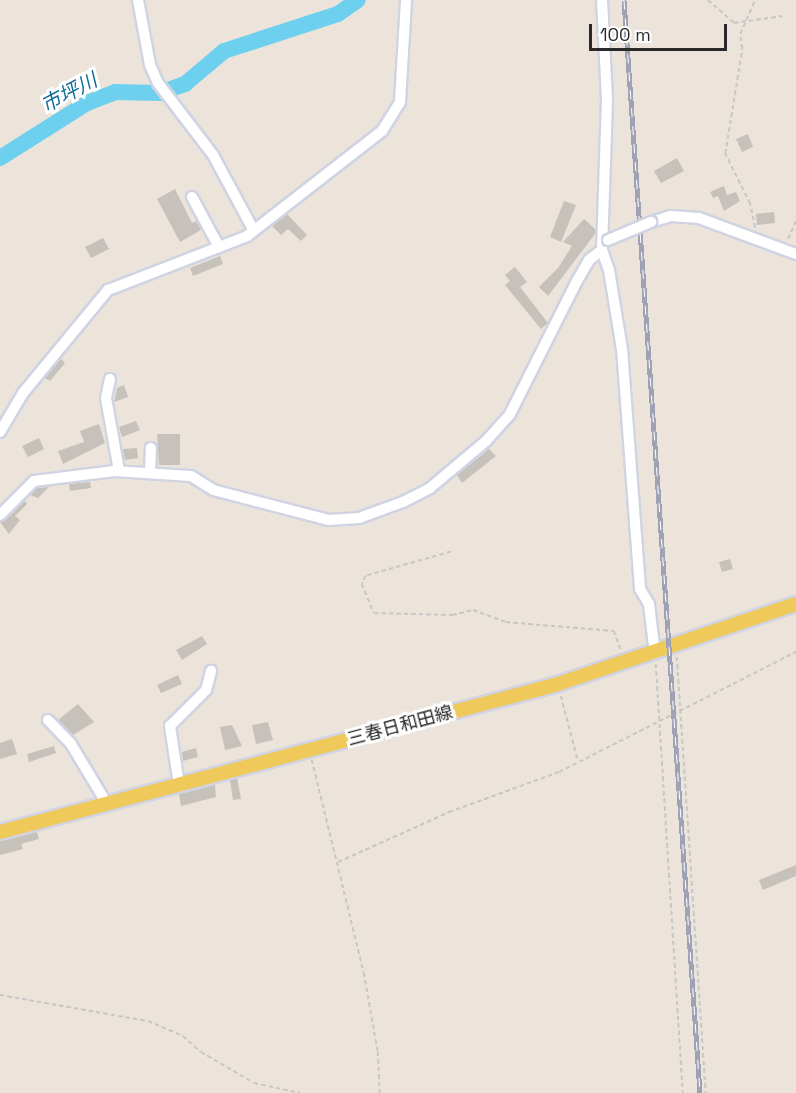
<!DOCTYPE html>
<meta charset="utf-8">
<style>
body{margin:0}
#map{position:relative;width:796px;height:1093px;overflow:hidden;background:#ece4db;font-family:"Space Grotesk","Noto Sans JP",sans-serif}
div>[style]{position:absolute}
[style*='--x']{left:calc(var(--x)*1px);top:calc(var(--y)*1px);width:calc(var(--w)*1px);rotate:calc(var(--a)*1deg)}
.river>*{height:16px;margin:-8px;padding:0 8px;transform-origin:8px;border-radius:8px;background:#6dd0ee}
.building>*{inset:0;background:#c7c1bb}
.path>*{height:1.5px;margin-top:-0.75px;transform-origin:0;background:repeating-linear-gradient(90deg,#c7c7c7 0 4.5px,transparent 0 7.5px)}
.roads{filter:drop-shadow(2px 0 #d0d4e2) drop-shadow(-2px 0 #d0d4e2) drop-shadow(0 2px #d0d4e2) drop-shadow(0 -2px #d0d4e2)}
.minor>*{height:10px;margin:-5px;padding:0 5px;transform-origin:5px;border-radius:5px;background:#fff}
.major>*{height:14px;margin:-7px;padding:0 7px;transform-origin:7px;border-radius:7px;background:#f0c95b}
.rail>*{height:5px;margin-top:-2.5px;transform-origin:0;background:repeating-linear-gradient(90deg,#fff 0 9px,#9ea2b4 0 18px);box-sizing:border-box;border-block:2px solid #9ea2b4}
.bridges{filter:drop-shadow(2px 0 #d0d4e2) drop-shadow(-2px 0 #d0d4e2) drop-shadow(0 2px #d0d4e2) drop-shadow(0 -2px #d0d4e2)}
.minor-bridge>*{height:10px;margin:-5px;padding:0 5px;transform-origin:5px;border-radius:5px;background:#fff}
span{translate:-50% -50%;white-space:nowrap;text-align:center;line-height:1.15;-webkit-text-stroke:6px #fff;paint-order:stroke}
.street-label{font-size:18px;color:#292929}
.water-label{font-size:20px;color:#0d6e99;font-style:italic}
.scale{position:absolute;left:589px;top:24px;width:138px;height:27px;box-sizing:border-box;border:3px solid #292929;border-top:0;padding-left:8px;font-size:18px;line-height:21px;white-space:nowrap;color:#292929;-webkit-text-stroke:4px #fff;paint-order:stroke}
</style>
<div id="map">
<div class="river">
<div style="--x:0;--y:158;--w:103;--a:-32.3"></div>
<div style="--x:87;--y:103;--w:30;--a:-21"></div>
<div style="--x:115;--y:92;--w:45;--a:1.3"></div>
<div style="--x:160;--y:93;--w:27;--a:-20"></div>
<div style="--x:185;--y:84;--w:51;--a:-40.2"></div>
<div style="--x:224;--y:51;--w:120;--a:-18"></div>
<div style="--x:338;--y:14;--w:24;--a:-35"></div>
</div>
<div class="building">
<div style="clip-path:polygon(748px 134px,753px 147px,742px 152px,736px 139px)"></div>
<div style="clip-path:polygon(677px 158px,684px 171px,661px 183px,654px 171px)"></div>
<div style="clip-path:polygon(724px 186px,727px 195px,736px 192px,740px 201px,724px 211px,718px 196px,713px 198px,710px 192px)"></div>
<div style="clip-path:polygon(175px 189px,192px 223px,196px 221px,201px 230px,180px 242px,157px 199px)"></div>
<div style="clip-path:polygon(564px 201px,576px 205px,561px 242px,550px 237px)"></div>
<div style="clip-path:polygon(774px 212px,775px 223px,757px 225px,756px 214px)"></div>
<div style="clip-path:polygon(287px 214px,307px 235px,301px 241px,288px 229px,281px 235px,272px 226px)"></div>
<div style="clip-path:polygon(584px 219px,595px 229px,595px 234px,548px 296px,539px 287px,558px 268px,572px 246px,563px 242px)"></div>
<div style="clip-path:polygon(103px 238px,109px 249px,91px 258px,85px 247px)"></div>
<div style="clip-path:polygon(220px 256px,223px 264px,193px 276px,190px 268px)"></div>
<div style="clip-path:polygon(515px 267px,527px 282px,520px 287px,548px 323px,541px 329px,505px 285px,510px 281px,505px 275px)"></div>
<div style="clip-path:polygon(61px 359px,65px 363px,50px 381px,45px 378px)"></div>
<div style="clip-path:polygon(124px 385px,128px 397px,114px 402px,117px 388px)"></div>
<div style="clip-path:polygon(136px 421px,140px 430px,122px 437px,119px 427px)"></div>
<div style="clip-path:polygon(99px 424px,105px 443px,63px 464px,58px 451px,84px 442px,80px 431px)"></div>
<div style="clip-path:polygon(157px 434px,180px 434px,180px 465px,159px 465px)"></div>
<div style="clip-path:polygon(39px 438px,44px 449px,28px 457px,22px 446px)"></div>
<div style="clip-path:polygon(137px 448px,138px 458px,125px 460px,123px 449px)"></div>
<div style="clip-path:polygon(489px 449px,496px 456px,462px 483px,457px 475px)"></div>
<div style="clip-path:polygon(90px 482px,91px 488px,70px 491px,69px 484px)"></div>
<div style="clip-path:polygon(49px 487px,38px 498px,30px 495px,37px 488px)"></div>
<div style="clip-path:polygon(25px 501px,27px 504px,15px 516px,20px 520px,9px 534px,0 522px)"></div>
<div style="clip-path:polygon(730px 559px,733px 569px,722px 572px,719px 562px)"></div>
<div style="clip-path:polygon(202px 636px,207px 644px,182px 660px,176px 650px)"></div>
<div style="clip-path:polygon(178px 675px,182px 684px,161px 693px,157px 685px)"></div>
<div style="clip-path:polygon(78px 704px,94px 722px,73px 735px,58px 720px)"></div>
<div style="clip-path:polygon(268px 722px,273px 740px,256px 744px,252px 725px)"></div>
<div style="clip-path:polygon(232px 725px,242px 746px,225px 750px,220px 727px)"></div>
<div style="clip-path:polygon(12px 739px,17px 754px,0 759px,0 743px)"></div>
<div style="clip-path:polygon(54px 746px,56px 753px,29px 762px,27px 754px)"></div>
<div style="clip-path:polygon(196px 748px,198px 757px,183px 761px,182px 752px)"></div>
<div style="clip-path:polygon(237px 778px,241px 799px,233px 800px,230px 780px)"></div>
<div style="clip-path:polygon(215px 785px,216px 797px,181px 806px,179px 794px)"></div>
<div style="clip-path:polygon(37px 832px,39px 839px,21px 844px,23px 849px,0 855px,0 841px)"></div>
<div style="clip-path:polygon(796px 865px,796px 876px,763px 890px,759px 880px)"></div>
</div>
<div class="path">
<div style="--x:708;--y:0;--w:35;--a:41"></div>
<div style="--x:734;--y:23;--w:49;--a:-8.3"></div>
<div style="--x:755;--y:228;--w:25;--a:-102"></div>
<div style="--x:750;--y:204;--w:56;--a:-116.6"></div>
<div style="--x:725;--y:154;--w:106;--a:-80.8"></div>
<div style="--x:742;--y:49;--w:15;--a:-98"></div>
<div style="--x:740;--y:34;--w:37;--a:-66"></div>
<div style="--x:788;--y:239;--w:21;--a:-67"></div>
<div style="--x:451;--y:552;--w:88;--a:164.2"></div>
<div style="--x:366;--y:576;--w:9;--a:117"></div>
<div style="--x:362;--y:584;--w:31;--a:68"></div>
<div style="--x:374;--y:613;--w:78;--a:1.5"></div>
<div style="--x:452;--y:615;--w:22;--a:-13"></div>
<div style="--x:473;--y:610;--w:35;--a:20"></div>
<div style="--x:506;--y:622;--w:108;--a:4.8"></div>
<div style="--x:614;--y:631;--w:20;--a:70"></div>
<div style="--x:677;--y:657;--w:437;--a:86.2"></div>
<div style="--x:656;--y:664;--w:430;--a:86.4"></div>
<div style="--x:561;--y:696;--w:67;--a:75.3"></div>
<div style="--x:312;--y:760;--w:219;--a:76.3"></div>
<div style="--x:364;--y:973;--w:80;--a:80"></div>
<div style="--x:378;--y:1052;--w:41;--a:87.2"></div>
<div style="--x:338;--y:862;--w:122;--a:-24.2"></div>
<div style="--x:449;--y:812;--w:117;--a:-20"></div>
<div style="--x:559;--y:772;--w:266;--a:-26.9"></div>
<div style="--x:0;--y:995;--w:150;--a:10"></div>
<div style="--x:148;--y:1021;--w:38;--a:23"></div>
<div style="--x:183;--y:1036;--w:24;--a:42"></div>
<div style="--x:201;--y:1052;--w:61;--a:30.3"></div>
<div style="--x:254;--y:1083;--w:47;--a:12.3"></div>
</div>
<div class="roads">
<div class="minor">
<div style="--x:138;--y:0;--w:66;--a:79.5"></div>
<div style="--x:150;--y:65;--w:20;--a:66"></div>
<div style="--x:158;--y:83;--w:91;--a:52.6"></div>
<div style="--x:213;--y:155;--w:86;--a:61.7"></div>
<div style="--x:602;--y:0;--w:100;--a:87.1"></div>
<div style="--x:607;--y:100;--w:150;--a:91.9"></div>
<div style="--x:602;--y:250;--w:21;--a:71"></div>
<div style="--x:609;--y:270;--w:80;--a:80.7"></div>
<div style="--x:622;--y:349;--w:241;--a:85.7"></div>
<div style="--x:640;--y:589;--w:17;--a:59"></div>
<div style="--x:649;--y:604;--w:50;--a:83.2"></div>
<div style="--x:192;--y:197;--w:57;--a:61.6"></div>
<div style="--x:651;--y:222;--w:21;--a:-17"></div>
<div style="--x:671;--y:216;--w:28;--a:4"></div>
<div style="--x:699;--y:218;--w:103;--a:20.4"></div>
<div style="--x:110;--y:379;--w:19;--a:102"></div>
<div style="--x:106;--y:398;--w:74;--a:79.9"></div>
<div style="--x:0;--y:432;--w:45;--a:-59.5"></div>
<div style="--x:23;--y:393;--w:134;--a:-50.5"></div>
<div style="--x:108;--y:290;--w:149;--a:-21.2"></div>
<div style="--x:247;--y:236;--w:171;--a:-37.9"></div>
<div style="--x:382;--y:131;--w:34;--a:-58"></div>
<div style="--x:400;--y:102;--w:102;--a:-86.6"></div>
<div style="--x:150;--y:473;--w:25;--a:-88"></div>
<div style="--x:0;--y:515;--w:48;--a:-45"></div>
<div style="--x:34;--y:481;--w:81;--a:-7.1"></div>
<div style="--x:114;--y:471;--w:77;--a:3.7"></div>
<div style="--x:191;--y:476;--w:26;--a:32"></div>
<div style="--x:213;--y:490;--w:120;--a:14.5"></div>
<div style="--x:329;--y:520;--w:30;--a:-4"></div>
<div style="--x:359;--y:518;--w:47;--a:-20"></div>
<div style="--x:403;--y:502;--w:30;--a:-27"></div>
<div style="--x:430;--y:488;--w:73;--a:-40"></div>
<div style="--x:486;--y:441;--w:36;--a:-48"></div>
<div style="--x:510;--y:414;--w:149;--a:-63.3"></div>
<div style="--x:577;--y:281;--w:24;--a:-60"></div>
<div style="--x:589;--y:260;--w:16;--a:-38"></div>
<div style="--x:48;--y:720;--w:33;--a:46"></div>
<div style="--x:71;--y:744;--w:70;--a:59"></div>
<div style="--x:179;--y:785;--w:60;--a:-98.7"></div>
<div style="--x:170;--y:726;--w:51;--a:-45"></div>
<div style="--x:206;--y:690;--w:20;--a:-75"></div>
</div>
<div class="major">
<div style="--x:0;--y:832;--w:577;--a:-14.85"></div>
<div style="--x:558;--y:684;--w:251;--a:-18.6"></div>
</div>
</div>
<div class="rail">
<div style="--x:624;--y:0;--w:1096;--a:86.02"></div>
</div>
<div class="bridges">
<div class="minor-bridge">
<div style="--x:608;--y:240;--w:47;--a:-22.7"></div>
</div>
</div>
<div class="street-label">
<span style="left:400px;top:726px;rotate:-15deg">三春日和田線</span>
</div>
<div class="water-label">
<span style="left:69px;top:93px;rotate:-28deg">市坪川</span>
</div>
<div class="scale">100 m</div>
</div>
